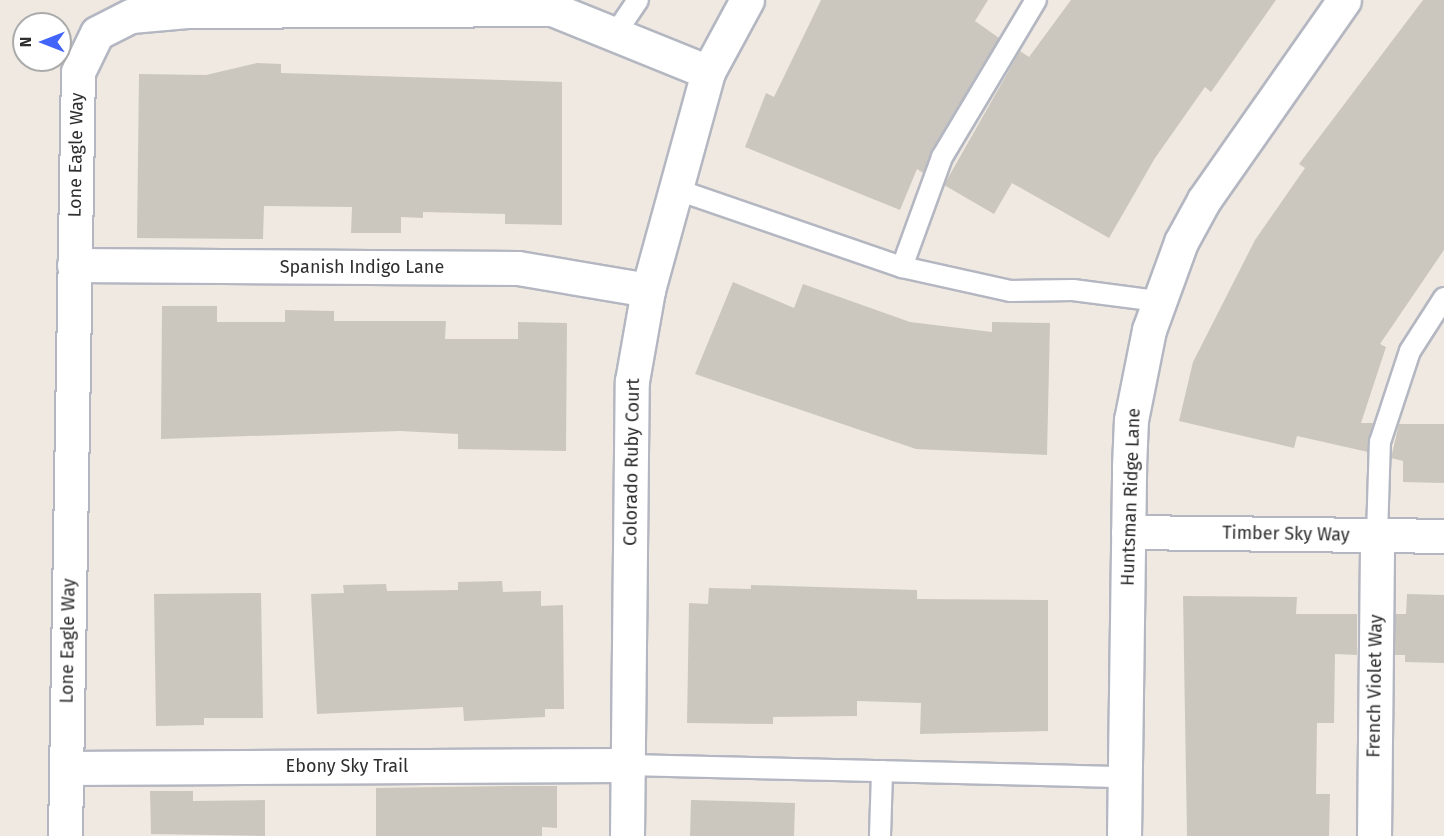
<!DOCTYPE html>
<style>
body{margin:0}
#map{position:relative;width:1444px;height:836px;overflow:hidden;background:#efe9e1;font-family:"Fira Sans",sans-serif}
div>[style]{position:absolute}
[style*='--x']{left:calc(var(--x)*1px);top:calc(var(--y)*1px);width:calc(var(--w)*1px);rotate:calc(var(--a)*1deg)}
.building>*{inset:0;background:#cbc7bf}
.roads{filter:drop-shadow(2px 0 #b4b7c1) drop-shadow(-2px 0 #b4b7c1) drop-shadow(0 2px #b4b7c1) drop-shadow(0 -2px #b4b7c1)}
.lane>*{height:20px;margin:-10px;padding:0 10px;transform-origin:10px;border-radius:10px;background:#fff}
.street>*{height:33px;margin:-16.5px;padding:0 16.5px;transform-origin:16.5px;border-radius:16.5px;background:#fff}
span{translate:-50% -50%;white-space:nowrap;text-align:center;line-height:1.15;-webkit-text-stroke:4.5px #fff;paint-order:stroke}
.street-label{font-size:18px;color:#2e2e2e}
.north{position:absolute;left:12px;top:12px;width:60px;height:60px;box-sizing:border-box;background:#fff;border:2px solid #ababab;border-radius:50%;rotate:270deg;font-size:16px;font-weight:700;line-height:24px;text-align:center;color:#2e2e2e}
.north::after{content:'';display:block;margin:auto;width:21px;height:27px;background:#4264fb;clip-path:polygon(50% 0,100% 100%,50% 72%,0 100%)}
</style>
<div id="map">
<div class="building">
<div style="clip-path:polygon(821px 0,988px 0,975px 21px,999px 38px,923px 173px,917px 169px,900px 210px,745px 147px,766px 93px,774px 97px)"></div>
<div style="clip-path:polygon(1071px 0,1276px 0,1211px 92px,1205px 87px,1155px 158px,1109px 238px,1012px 183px,994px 214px,944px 185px,1020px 51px,1029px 57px)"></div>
<div style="clip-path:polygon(1423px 0,1444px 0,1444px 250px,1380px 344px,1386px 347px,1361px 423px,1373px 423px,1368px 452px,1297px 436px,1294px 448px,1179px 421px,1193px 362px,1255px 240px,1305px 168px,1299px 164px)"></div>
<div style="clip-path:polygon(257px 63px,281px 64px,281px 73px,562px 82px,562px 225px,505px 224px,505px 214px,423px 212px,423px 218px,401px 217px,401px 233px,351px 233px,352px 207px,264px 206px,263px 239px,137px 238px,139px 74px,206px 75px)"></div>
<div style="clip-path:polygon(733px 282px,794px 308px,803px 284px,910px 322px,992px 332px,992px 322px,1050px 323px,1047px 455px,916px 449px,695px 374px)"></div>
<div style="clip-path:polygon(162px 306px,217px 306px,217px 322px,285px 322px,285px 310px,334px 311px,334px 321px,446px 321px,445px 339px,518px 339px,518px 322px,567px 323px,566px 451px,458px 449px,458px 434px,400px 431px,161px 439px)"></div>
<div style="clip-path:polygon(1399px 424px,1444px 424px,1444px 483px,1403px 482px,1403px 461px,1391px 458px)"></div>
<div style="clip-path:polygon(502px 581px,503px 592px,541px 591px,541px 606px,563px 605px,564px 709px,545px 709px,545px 717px,464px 721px,463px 707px,317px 714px,311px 594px,344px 593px,343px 585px,386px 584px,387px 591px,458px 590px,458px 582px)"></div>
<div style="clip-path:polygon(751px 585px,917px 590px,917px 599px,1048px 600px,1048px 731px,920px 734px,921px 703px,857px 701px,857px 716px,773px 717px,773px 724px,687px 723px,689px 603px,708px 604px,709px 588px,751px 589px)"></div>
<div style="clip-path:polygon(261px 593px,263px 718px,204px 718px,204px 725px,156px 726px,154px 594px)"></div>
<div style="clip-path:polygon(1407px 594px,1444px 595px,1444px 663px,1405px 662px,1405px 655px,1395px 655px,1395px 614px,1406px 614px)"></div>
<div style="clip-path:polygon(1183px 596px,1297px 597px,1296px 614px,1357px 614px,1357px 655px,1335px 654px,1334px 723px,1317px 723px,1316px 794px,1330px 794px,1329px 836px,1187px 836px)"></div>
<div style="clip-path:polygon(509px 786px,557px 786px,557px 828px,542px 827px,542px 836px,376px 836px,376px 788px)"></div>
<div style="clip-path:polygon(150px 791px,193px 791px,193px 801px,265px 800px,265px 836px,151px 834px)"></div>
<div style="clip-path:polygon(691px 800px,795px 803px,794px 836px,690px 836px)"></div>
</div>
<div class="roads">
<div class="lane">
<div style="--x:615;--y:34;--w:41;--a:-55.9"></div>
<div style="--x:675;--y:189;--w:240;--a:19"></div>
<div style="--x:902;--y:267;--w:111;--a:12.5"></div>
<div style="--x:1010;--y:291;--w:63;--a:-0.9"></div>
<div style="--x:1073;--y:290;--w:86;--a:7.4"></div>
<div style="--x:902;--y:267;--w:117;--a:-70"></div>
<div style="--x:942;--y:157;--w:183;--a:-59.1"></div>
<div style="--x:1377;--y:535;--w:93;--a:-88.2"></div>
<div style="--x:1380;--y:442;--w:96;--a:-71.8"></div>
<div style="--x:1410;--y:351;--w:63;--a:-57.3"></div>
<div style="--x:628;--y:765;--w:497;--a:1.4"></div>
<div style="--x:880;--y:836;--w:65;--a:-88.2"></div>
</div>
<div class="street">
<div style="--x:74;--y:265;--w:444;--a:0.4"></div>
<div style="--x:518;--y:268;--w:132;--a:9.6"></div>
<div style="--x:1128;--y:532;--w:316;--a:0.7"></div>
<div style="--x:66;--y:768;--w:562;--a:-0.31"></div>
<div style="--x:65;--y:836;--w:764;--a:-89.03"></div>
<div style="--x:78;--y:72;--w:43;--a:-64"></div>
<div style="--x:97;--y:33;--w:38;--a:-27"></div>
<div style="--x:131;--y:16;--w:56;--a:-5.1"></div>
<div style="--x:187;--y:11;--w:365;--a:-0.3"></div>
<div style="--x:552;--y:9;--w:168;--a:22"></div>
<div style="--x:627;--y:836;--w:455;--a:-89.4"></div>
<div style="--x:632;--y:381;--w:92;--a:-80"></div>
<div style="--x:648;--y:290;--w:226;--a:-74.6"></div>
<div style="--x:708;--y:72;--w:82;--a:-61.6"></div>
<div style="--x:1124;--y:836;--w:369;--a:-89.2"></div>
<div style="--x:1129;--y:467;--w:47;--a:-87.6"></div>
<div style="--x:1131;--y:420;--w:92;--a:-78.7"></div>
<div style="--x:1149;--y:330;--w:94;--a:-70"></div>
<div style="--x:1181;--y:242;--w:48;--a:-61.3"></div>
<div style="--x:1204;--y:200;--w:244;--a:-55"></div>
<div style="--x:1374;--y:836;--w:301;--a:-89.4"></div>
</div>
</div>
<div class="street-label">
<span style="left:76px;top:155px;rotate:-89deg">Lone Eagle Way</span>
<span style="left:362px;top:267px">Spanish Indigo Lane</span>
<span style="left:632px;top:462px;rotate:-89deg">Colorado Ruby Court</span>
<span style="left:1131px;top:497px;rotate:-88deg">Huntsman Ridge Lane</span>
<span style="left:1286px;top:534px;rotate:1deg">Timber Sky Way</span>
<span style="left:68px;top:641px;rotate:-89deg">Lone Eagle Way</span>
<span style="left:1375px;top:686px;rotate:-89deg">French Violet Way</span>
<span style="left:347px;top:766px">Ebony Sky Trail</span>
</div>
<div class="north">N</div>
</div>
